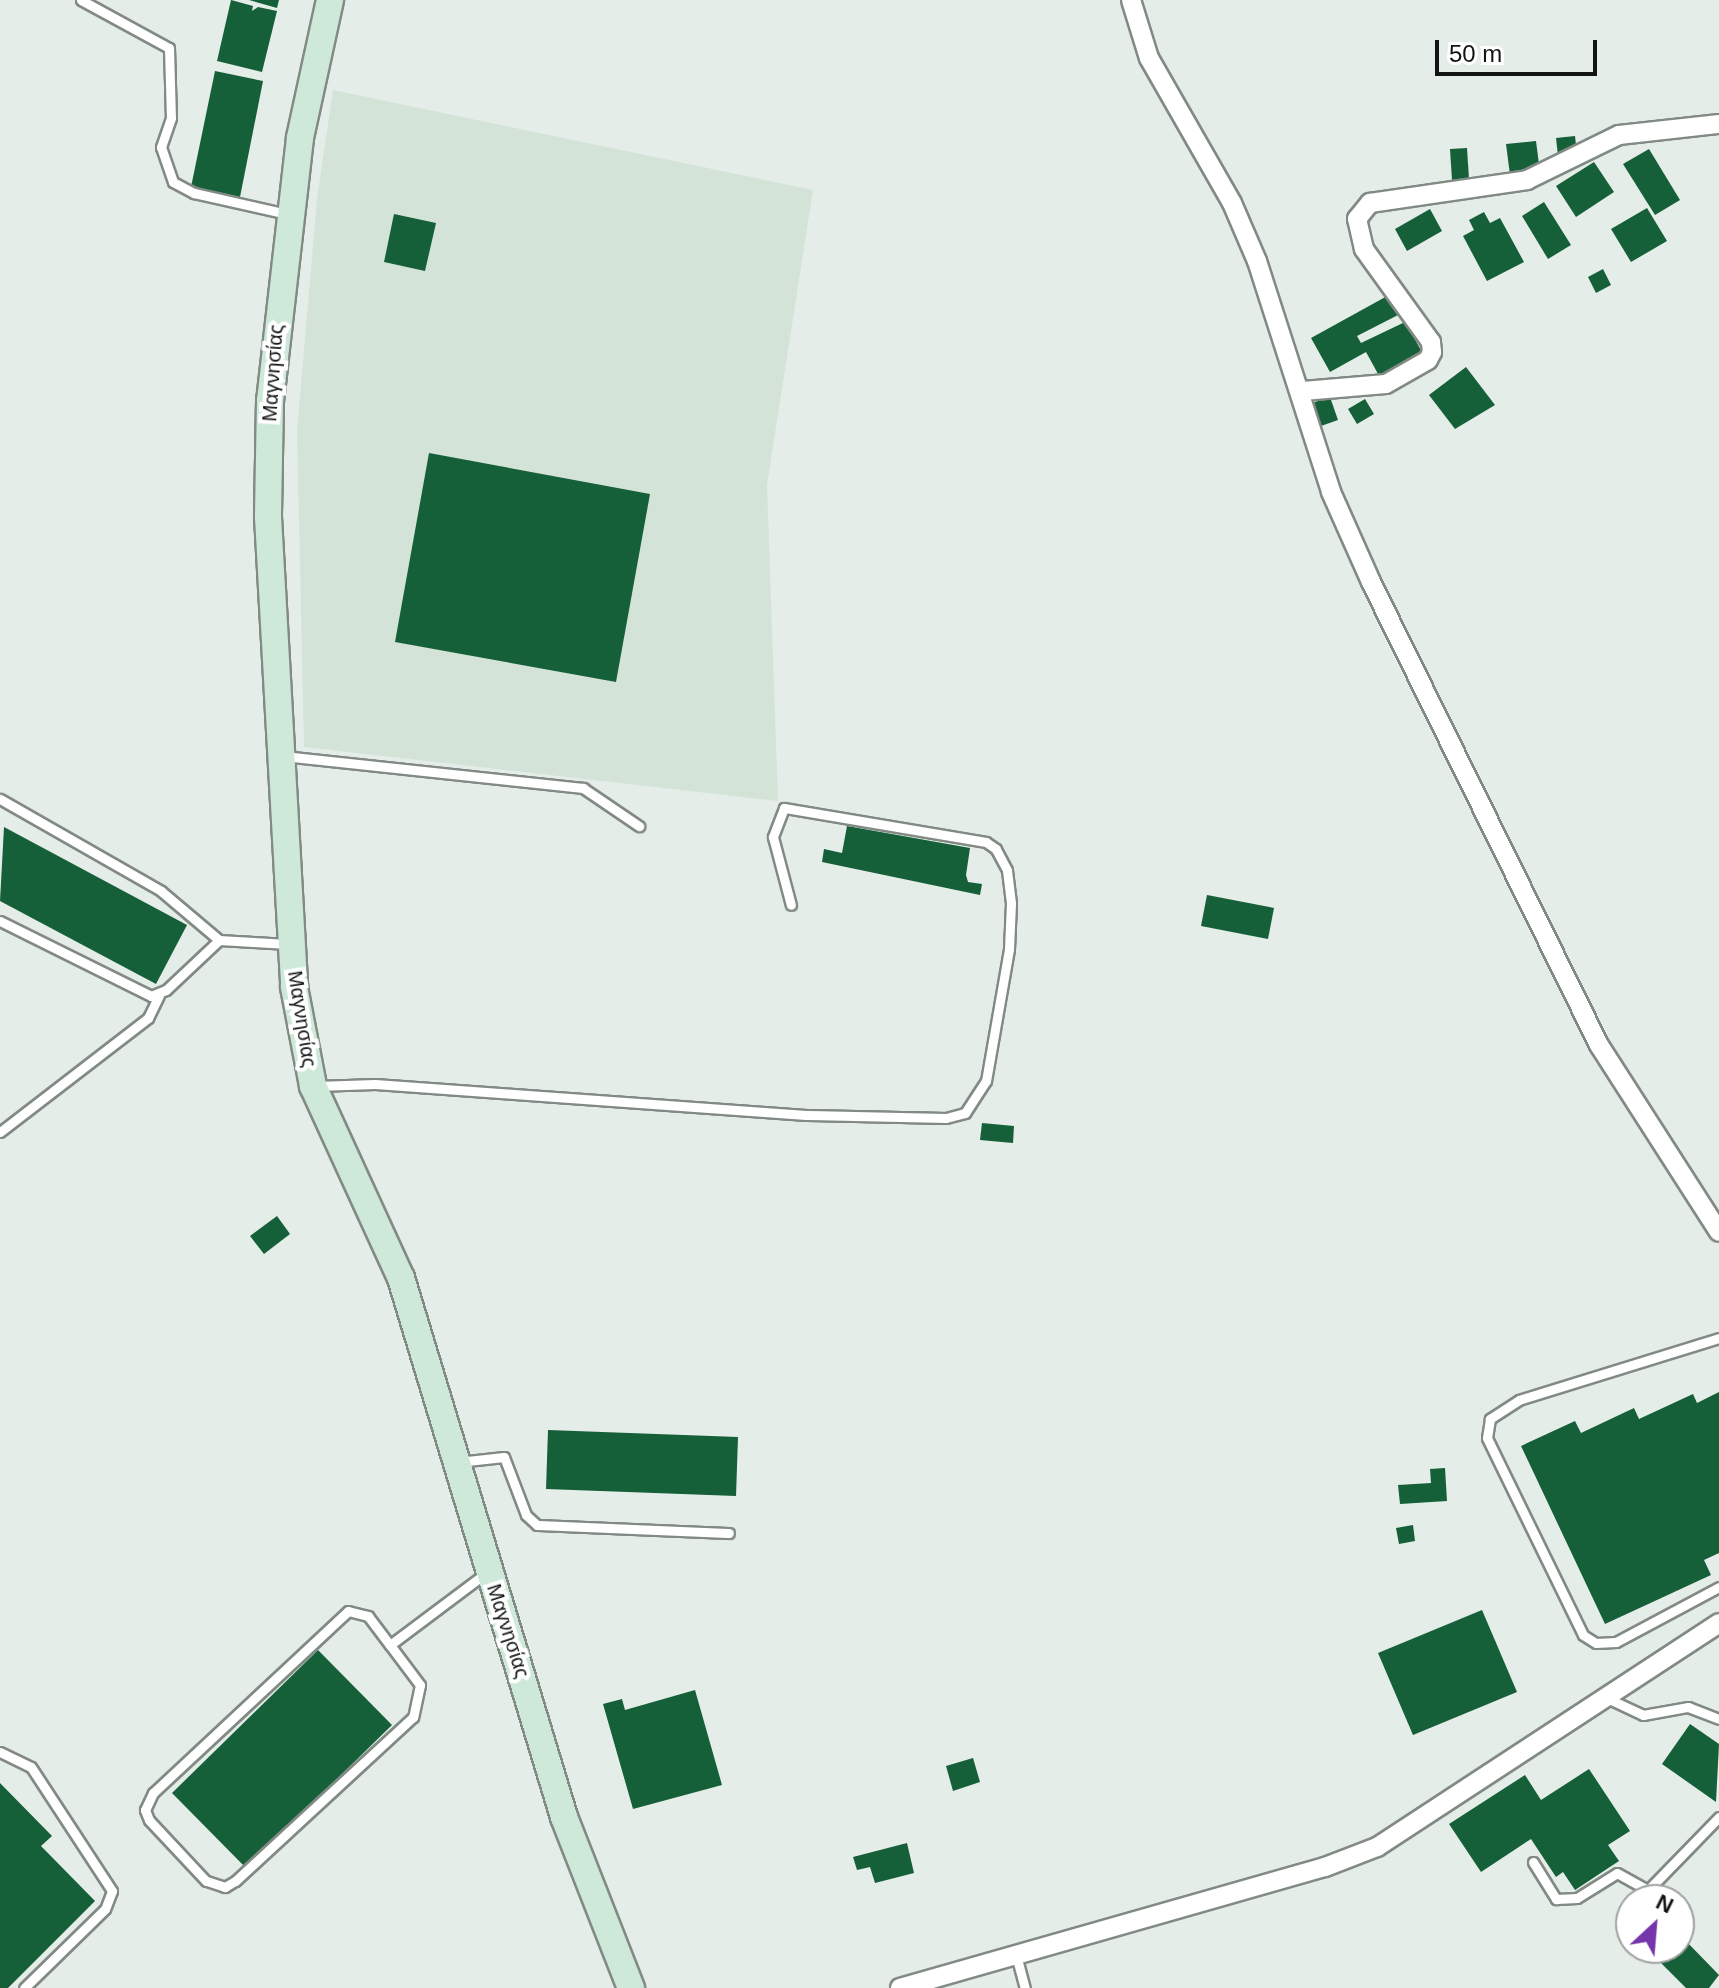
<!DOCTYPE html>
<meta charset="utf-8">
<style>
body{margin:0}
#map{position:relative;width:1719px;height:1988px;overflow:hidden;background:#e4ede7;font-family:Helvetica,sans-serif}
div>[style]{position:absolute}
[style*='--x']{left:calc(var(--x)*1px);top:calc(var(--y)*1px);width:calc(var(--w)*1px);rotate:calc(var(--a)*1deg)}
.built>*{inset:0;background:#d3e3d8}
.building>*{inset:0;background:#155f39}
.roads{filter:drop-shadow(2px 0 #828a84) drop-shadow(-2px 0 #828a84) drop-shadow(0 2px #828a84) drop-shadow(0 -2px #828a84)}
.lane>*{height:9px;margin:-4.5px;padding:0 4.5px;transform-origin:4.5px;border-radius:4.5px;background:#fff}
.street>*{height:18px;margin:-9px;padding:0 9px;transform-origin:9px;border-radius:9px;background:#fff}
.secondary>*{height:26px;margin:-13px;padding:0 13px;transform-origin:13px;border-radius:13px;background:#cee9da}
span{translate:-50% -50%;white-space:nowrap;text-align:center;line-height:1.15;-webkit-text-stroke:8px #fff;paint-order:stroke}
.street-label{font-size:20px;color:#121513}
.north{position:absolute;left:1615px;top:1884px;width:80px;height:80px;box-sizing:border-box;background:#fff;border:2px solid #a0a1a1;border-radius:50%;rotate:26deg;font-size:22px;font-weight:700;line-height:32px;text-align:center;color:#121513}
.north::after{content:'';display:block;margin:auto;width:28px;height:36px;background:#7636ab;clip-path:polygon(50% 0,100% 100%,50% 72%,0 100%)}
.scale{position:absolute;left:1435px;top:40px;width:162px;height:36px;box-sizing:border-box;border:4px solid #121513;border-top:0;padding-left:10px;font-size:24px;line-height:28px;white-space:nowrap;color:#121513;-webkit-text-stroke:6px #fff;paint-order:stroke}
</style>
<div id="map">
<div class="built">
<div style="clip-path:polygon(333px 90px,813px 190px,767px 485px,778px 801px,304px 747px,297px 431px,317px 199px)"></div>
</div>
<div class="building">
<div style="clip-path:polygon(231px 0,253px 6px,252px 11px,258px 7px,277px 11px,262px 72px,217px 61px)"></div>
<div style="clip-path:polygon(249px 0,279px 0,277px 8px)"></div>
<div style="clip-path:polygon(215px 71px,263px 81px,240px 197px,191px 187px)"></div>
<div style="clip-path:polygon(1575px 136px,1577px 154px,1558px 156px,1556px 138px)"></div>
<div style="clip-path:polygon(1536px 141px,1540px 172px,1510px 175px,1506px 144px)"></div>
<div style="clip-path:polygon(1467px 148px,1469px 179px,1452px 180px,1450px 149px)"></div>
<div style="clip-path:polygon(1649px 149px,1680px 200px,1655px 215px,1623px 164px)"></div>
<div style="clip-path:polygon(1594px 162px,1614px 192px,1576px 217px,1556px 186px)"></div>
<div style="clip-path:polygon(1544px 202px,1571px 245px,1548px 259px,1522px 216px)"></div>
<div style="clip-path:polygon(1647px 208px,1667px 241px,1631px 262px,1611px 229px)"></div>
<div style="clip-path:polygon(1430px 209px,1442px 231px,1407px 251px,1395px 229px)"></div>
<div style="clip-path:polygon(1484px 212px,1490px 223px,1500px 218px,1524px 262px,1487px 281px,1463px 236px,1474px 230px,1469px 220px)"></div>
<div style="clip-path:polygon(394px 214px,436px 223px,425px 271px,384px 262px)"></div>
<div style="clip-path:polygon(1603px 269px,1611px 285px,1596px 293px,1588px 277px)"></div>
<div style="clip-path:polygon(1389px 295px,1400px 314px,1357px 336px,1361px 343px,1405px 322px,1426px 359px,1383px 383px,1366px 352px,1330px 372px,1311px 338px)"></div>
<div style="clip-path:polygon(1466px 367px,1495px 405px,1455px 429px,1429px 395px)"></div>
<div style="clip-path:polygon(1330px 397px,1338px 420px,1321px 426px,1312px 403px)"></div>
<div style="clip-path:polygon(1365px 399px,1374px 414px,1357px 424px,1348px 409px)"></div>
<div style="clip-path:polygon(429px 453px,650px 494px,616px 682px,395px 642px)"></div>
<div style="clip-path:polygon(847px 826px,970px 848px,966px 875px,968px 882px,982px 884px,980px 895px,822px 862px,824px 849px,842px 853px)"></div>
<div style="clip-path:polygon(4px 827px,187px 925px,156px 984px,0 901px)"></div>
<div style="clip-path:polygon(1207px 895px,1274px 908px,1268px 939px,1201px 926px)"></div>
<div style="clip-path:polygon(982px 1123px,1014px 1126px,1013px 1143px,980px 1140px)"></div>
<div style="clip-path:polygon(277px 1216px,290px 1234px,264px 1254px,250px 1236px)"></div>
<div style="clip-path:polygon(1719px 1392px,1719px 1553px,1704px 1560px,1711px 1575px,1605px 1624px,1521px 1446px,1575px 1421px,1581px 1433px,1634px 1408px,1639px 1419px,1693px 1394px,1697px 1403px)"></div>
<div style="clip-path:polygon(548px 1430px,738px 1437px,736px 1496px,546px 1489px)"></div>
<div style="clip-path:polygon(1445px 1468px,1447px 1501px,1400px 1504px,1398px 1485px,1431px 1483px,1430px 1469px)"></div>
<div style="clip-path:polygon(1413px 1525px,1415px 1541px,1399px 1544px,1396px 1528px)"></div>
<div style="clip-path:polygon(1482px 1610px,1517px 1692px,1413px 1735px,1378px 1653px)"></div>
<div style="clip-path:polygon(318px 1650px,392px 1725px,246px 1868px,172px 1793px)"></div>
<div style="clip-path:polygon(695px 1690px,722px 1785px,633px 1809px,603px 1704px,622px 1699px,625px 1710px)"></div>
<div style="clip-path:polygon(1690px 1724px,1719px 1744px,1716px 1802px,1662px 1764px)"></div>
<div style="clip-path:polygon(973px 1758px,980px 1782px,953px 1791px,946px 1766px)"></div>
<div style="clip-path:polygon(1589px 1769px,1630px 1831px,1608px 1845px,1619px 1861px,1575px 1890px,1563px 1872px,1556px 1877px,1531px 1839px,1481px 1872px,1449px 1824px,1525px 1775px,1541px 1800px)"></div>
<div style="clip-path:polygon(0 1783px,52px 1836px,41px 1846px,95px 1901px,8px 1988px,0 1988px)"></div>
<div style="clip-path:polygon(907px 1843px,914px 1873px,875px 1883px,870px 1867px,857px 1870px,853px 1857px)"></div>
<div style="clip-path:polygon(1684px 1939px,1719px 1975px,1709px 1988px,1686px 1988px,1660px 1962px)"></div>
</div>
<div class="roads">
<div class="lane">
<div style="--x:81;--y:0;--w:100;--a:28.6"></div>
<div style="--x:169;--y:48;--w:70;--a:88.4"></div>
<div style="--x:171;--y:118;--w:31;--a:109"></div>
<div style="--x:161;--y:147;--w:37;--a:71"></div>
<div style="--x:173;--y:182;--w:24;--a:28"></div>
<div style="--x:194;--y:193;--w:95;--a:12.7"></div>
<div style="--x:283;--y:756;--w:302;--a:6.1"></div>
<div style="--x:583;--y:788;--w:68;--a:34.2"></div>
<div style="--x:0;--y:799;--w:185;--a:29.7"></div>
<div style="--x:161;--y:891;--w:76;--a:40.2"></div>
<div style="--x:219;--y:940;--w:69;--a:3.3"></div>
<div style="--x:0;--y:921;--w:169;--a:26.4"></div>
<div style="--x:151;--y:996;--w:16;--a:-22"></div>
<div style="--x:166;--y:990;--w:73;--a:-43.3"></div>
<div style="--x:316;--y:1086;--w:59;--a:-1.9"></div>
<div style="--x:375;--y:1084;--w:432;--a:4.1"></div>
<div style="--x:806;--y:1115;--w:140;--a:1.2"></div>
<div style="--x:946;--y:1118;--w:20;--a:-15"></div>
<div style="--x:965;--y:1113;--w:38;--a:-57"></div>
<div style="--x:986;--y:1081;--w:134;--a:-80.1"></div>
<div style="--x:1009;--y:949;--w:46;--a:-87.5"></div>
<div style="--x:1011;--y:903;--w:33;--a:-97"></div>
<div style="--x:1007;--y:870;--w:24;--a:-118"></div>
<div style="--x:996;--y:849;--w:12;--a:-145"></div>
<div style="--x:986;--y:842;--w:205;--a:-170.4"></div>
<div style="--x:784;--y:808;--w:31;--a:111"></div>
<div style="--x:773;--y:837;--w:70;--a:75.2"></div>
<div style="--x:0;--y:1132;--w:187;--a:-37.6"></div>
<div style="--x:148;--y:1018;--w:25;--a:-64"></div>
<div style="--x:1719;--y:1338;--w:209;--a:162.8"></div>
<div style="--x:1519;--y:1400;--w:35;--a:147"></div>
<div style="--x:1490;--y:1419;--w:19;--a:99"></div>
<div style="--x:1487;--y:1438;--w:219;--a:64"></div>
<div style="--x:1583;--y:1635;--w:15;--a:32"></div>
<div style="--x:1596;--y:1643;--w:20;--a:-3"></div>
<div style="--x:1616;--y:1642;--w:117;--a:-28.1"></div>
<div style="--x:458;--y:1462;--w:46;--a:-6.2"></div>
<div style="--x:504;--y:1457;--w:62;--a:69.2"></div>
<div style="--x:526;--y:1515;--w:15;--a:42"></div>
<div style="--x:537;--y:1525;--w:192;--a:2.4"></div>
<div style="--x:390;--y:1645;--w:50;--a:53.1"></div>
<div style="--x:420;--y:1685;--w:33;--a:102"></div>
<div style="--x:413;--y:1717;--w:242;--a:137.3"></div>
<div style="--x:235;--y:1881;--w:12;--a:149"></div>
<div style="--x:225;--y:1887;--w:20;--a:-162"></div>
<div style="--x:206;--y:1881;--w:83;--a:-133.1"></div>
<div style="--x:149;--y:1820;--w:11;--a:-112"></div>
<div style="--x:145;--y:1810;--w:19;--a:-65"></div>
<div style="--x:153;--y:1793;--w:267;--a:-43"></div>
<div style="--x:348;--y:1611;--w:21;--a:14"></div>
<div style="--x:368;--y:1616;--w:36;--a:53"></div>
<div style="--x:390;--y:1645;--w:120;--a:-36.9"></div>
<div style="--x:1609;--y:1699;--w:38;--a:25"></div>
<div style="--x:1643;--y:1715;--w:46;--a:-10.1"></div>
<div style="--x:1688;--y:1707;--w:33;--a:21"></div>
<div style="--x:0;--y:1752;--w:34;--a:26"></div>
<div style="--x:31;--y:1767;--w:148;--a:56.8"></div>
<div style="--x:112;--y:1891;--w:19;--a:111"></div>
<div style="--x:105;--y:1909;--w:113;--a:135.7"></div>
<div style="--x:1533;--y:1862;--w:44;--a:58.1"></div>
<div style="--x:1556;--y:1899;--w:21;--a:-3"></div>
<div style="--x:1577;--y:1898;--w:47;--a:-32"></div>
<div style="--x:1617;--y:1873;--w:35;--a:29"></div>
<div style="--x:1648;--y:1890;--w:102;--a:-45.8"></div>
<div style="--x:1016;--y:1955;--w:34;--a:75"></div>
</div>
<div class="street">
<div style="--x:1131;--y:0;--w:61;--a:72.8"></div>
<div style="--x:1149;--y:58;--w:167;--a:60.2"></div>
<div style="--x:1232;--y:203;--w:63;--a:66.7"></div>
<div style="--x:1257;--y:261;--w:243;--a:72.2"></div>
<div style="--x:1331;--y:492;--w:98;--a:66"></div>
<div style="--x:1371;--y:582;--w:516;--a:63.78"></div>
<div style="--x:1599;--y:1045;--w:222;--a:57.3"></div>
<div style="--x:1303;--y:391;--w:83;--a:-4.8"></div>
<div style="--x:1386;--y:384;--w:48;--a:-29.7"></div>
<div style="--x:1428;--y:360;--w:9;--a:-63"></div>
<div style="--x:1432;--y:352;--w:10;--a:-96"></div>
<div style="--x:1431;--y:342;--w:115;--a:-125.8"></div>
<div style="--x:1364;--y:249;--w:31;--a:-103"></div>
<div style="--x:1357;--y:219;--w:21;--a:-51"></div>
<div style="--x:1370;--y:203;--w:159;--a:-8.3"></div>
<div style="--x:1527;--y:180;--w:102;--a:-26.1"></div>
<div style="--x:1619;--y:135;--w:101;--a:-6.3"></div>
<div style="--x:900;--y:1988;--w:442;--a:-15.9"></div>
<div style="--x:1325;--y:1867;--w:56;--a:-21"></div>
<div style="--x:1377;--y:1847;--w:409;--a:-33.2"></div>
</div>
<div class="secondary">
<div style="--x:330;--y:0;--w:141;--a:102.3"></div>
<div style="--x:300;--y:138;--w:264;--a:96.5"></div>
<div style="--x:270;--y:400;--w:117;--a:91"></div>
<div style="--x:268;--y:517;--w:471;--a:86.8"></div>
<div style="--x:294;--y:987;--w:101;--a:79.1"></div>
<div style="--x:313;--y:1086;--w:211;--a:65.4"></div>
<div style="--x:401;--y:1278;--w:563;--a:73.17"></div>
<div style="--x:564;--y:1817;--w:184;--a:68.6"></div>
</div>
</div>
<div class="street-label">
<span style="left:273px;top:373px;rotate:-86deg">Μαγνησίας</span>
<span style="left:302px;top:1019px;rotate:81deg">Μαγνησίας</span>
<span style="left:508px;top:1631px;rotate:72deg">Μαγνησίας</span>
</div>
<div class="north">N</div>
<div class="scale">50 m</div>
</div>
